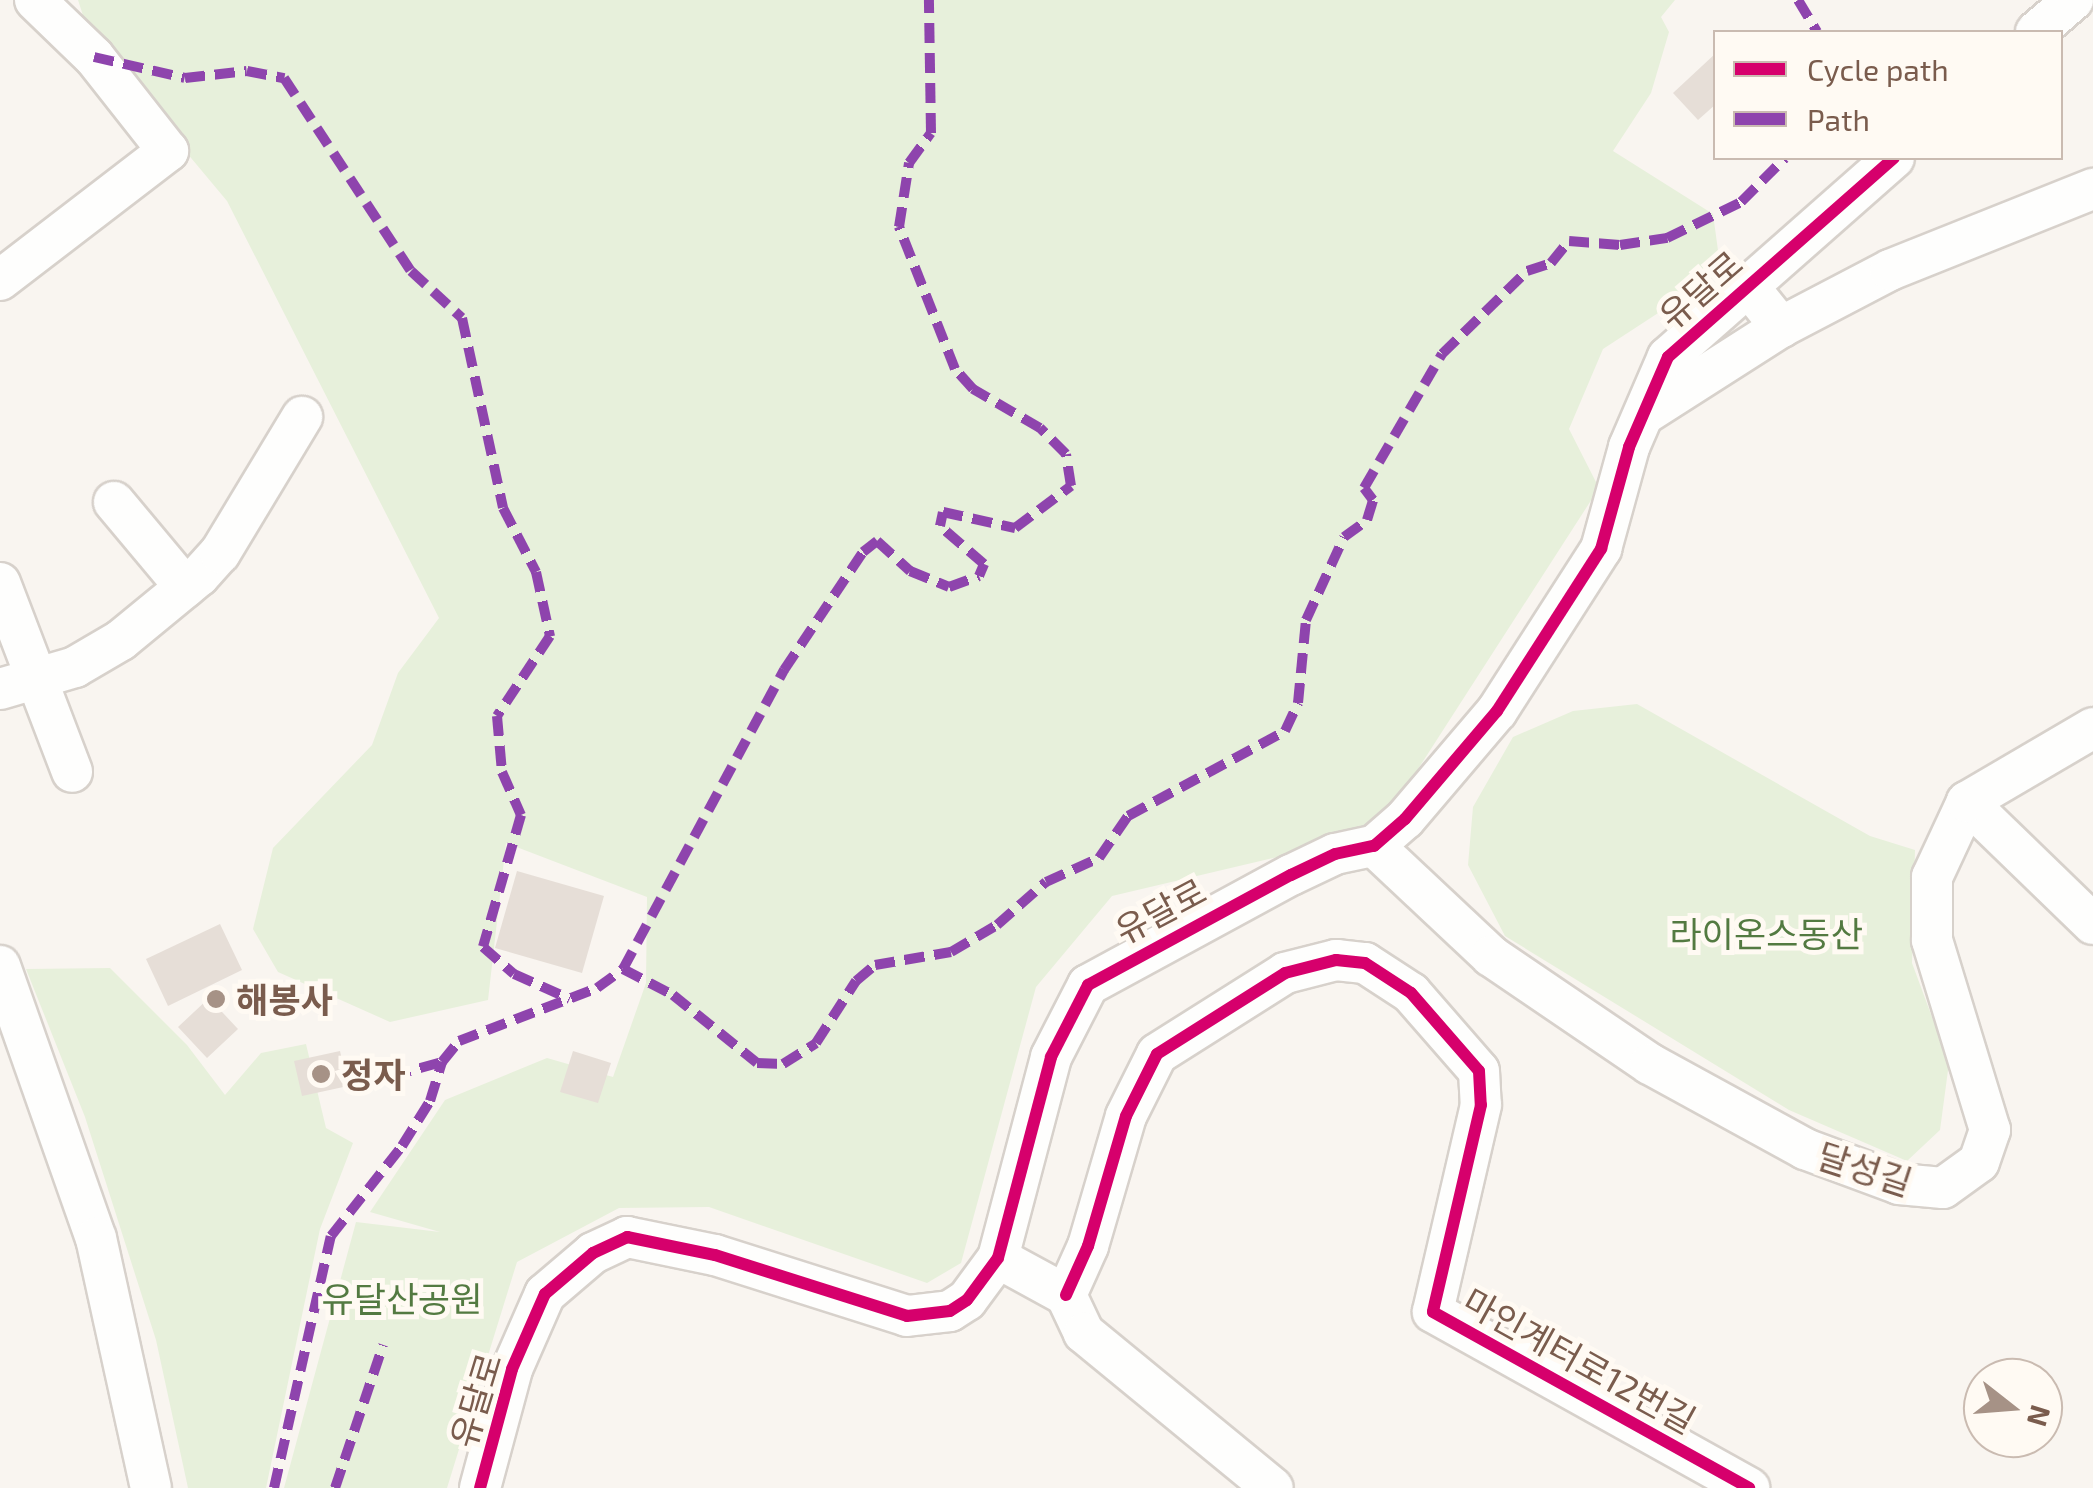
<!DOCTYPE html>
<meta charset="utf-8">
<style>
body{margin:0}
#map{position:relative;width:2093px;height:1488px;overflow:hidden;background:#f9f5f0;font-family:"Exo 2","Noto Sans KR",sans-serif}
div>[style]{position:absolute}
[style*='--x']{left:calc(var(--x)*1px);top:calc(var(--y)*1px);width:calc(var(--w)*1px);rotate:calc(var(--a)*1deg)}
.green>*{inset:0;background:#e7f0db}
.building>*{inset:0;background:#e6ded7}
.roads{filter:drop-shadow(2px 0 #d7d1cb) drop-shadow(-2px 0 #d7d1cb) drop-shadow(0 2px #d7d1cb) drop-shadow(0 -2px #d7d1cb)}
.minor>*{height:40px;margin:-20px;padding:0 20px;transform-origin:20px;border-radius:20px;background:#fefefd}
.quiet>*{height:10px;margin-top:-5px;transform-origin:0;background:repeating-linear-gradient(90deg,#8e44ad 0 20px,transparent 0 30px)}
.cycleway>*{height:12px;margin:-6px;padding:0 6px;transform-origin:6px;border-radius:6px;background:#d6006c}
.dots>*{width:28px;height:28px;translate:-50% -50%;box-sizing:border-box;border:5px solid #fffaf3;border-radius:50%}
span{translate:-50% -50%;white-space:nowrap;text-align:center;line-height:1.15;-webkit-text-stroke:10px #fffaf3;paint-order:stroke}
.street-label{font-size:35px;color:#7a5c4d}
.park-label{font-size:35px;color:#537a41}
.poi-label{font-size:35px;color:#7a5c4d;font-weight:700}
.left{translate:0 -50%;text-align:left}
.legend{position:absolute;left:1713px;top:30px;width:350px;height:130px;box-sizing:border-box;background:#fffaf3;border:2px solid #cabbb1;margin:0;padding:12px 18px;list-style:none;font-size:30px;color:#7a5c4d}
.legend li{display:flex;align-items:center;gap:20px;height:50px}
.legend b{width:50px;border:2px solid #cabbb1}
.north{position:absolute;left:1963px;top:1358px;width:100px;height:100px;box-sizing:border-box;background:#fffaf3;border:2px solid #cabbb1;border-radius:50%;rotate:107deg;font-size:28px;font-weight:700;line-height:40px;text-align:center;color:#7a5c4d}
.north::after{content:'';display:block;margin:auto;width:35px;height:45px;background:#a69286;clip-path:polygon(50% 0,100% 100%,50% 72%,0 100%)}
</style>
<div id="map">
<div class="green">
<div style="clip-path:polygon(78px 0,1675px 0,1661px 17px,1669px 32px,1651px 93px,1613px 151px,1713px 214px,1721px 272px,1603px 349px,1569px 429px,1599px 488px,1400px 797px,1355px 832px,1299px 852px,1112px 896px,1036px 987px,961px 1263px,927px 1283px,709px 1207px,619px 1208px,517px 1262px,447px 1488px,284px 1488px,356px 1222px,440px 1232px,370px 1212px,445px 1100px,547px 1058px,613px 1077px,646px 983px,647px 897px,506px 843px,488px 1000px,390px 1022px,278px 972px,253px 929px,273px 848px,372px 745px,398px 673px,439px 618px,227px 201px,90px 37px)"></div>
<div style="clip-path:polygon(1637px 704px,1870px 836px,1915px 850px,1912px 963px,1949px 1063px,1940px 1130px,1907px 1161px,1789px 1110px,1505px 936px,1468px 865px,1473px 807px,1513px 737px,1573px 711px)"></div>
<div style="clip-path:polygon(110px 968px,187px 1045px,225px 1095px,261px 1053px,306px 1044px,326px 1128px,353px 1143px,320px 1229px,266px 1488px,188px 1488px,156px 1340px,85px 1117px,26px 969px)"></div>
</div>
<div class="building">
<div style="clip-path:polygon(1716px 53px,1716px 104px,1698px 120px,1673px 93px)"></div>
<div style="clip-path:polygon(517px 871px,604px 896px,582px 973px,495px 948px)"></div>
<div style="clip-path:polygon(220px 924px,242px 970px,168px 1006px,146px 959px)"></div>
<div style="clip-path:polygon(209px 998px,238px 1029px,207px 1058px,178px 1027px)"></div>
<div style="clip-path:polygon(340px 1051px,348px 1086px,302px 1096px,294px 1061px)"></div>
<div style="clip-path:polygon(573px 1051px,611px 1063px,598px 1103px,560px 1092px)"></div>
</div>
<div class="roads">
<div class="minor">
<div style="--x:2036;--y:32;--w:49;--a:-40.9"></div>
<div style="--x:0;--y:280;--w:212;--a:-37.5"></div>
<div style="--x:168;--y:151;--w:120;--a:-128.2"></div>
<div style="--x:94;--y:57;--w:82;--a:-136"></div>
<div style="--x:1748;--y:286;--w:53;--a:51.2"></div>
<div style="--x:1781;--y:327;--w:123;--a:-27.6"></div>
<div style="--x:1890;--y:270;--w:219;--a:-21.8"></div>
<div style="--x:1648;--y:412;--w:158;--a:-32.6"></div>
<div style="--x:114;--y:502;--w:111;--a:50.1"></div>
<div style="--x:0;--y:583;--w:202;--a:69.1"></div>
<div style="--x:0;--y:689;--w:78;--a:-16.3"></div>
<div style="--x:75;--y:667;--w:53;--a:-30.4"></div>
<div style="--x:121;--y:640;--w:101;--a:-39.4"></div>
<div style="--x:199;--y:576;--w:31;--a:-48"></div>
<div style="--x:220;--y:553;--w:159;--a:-58.9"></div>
<div style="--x:1967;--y:802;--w:175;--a:44.1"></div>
<div style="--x:1374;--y:846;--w:161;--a:43.2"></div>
<div style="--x:1491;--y:956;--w:192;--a:34.2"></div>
<div style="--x:1650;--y:1064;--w:177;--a:28.7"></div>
<div style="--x:1805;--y:1149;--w:100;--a:20.4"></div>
<div style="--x:1899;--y:1184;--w:44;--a:5.2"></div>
<div style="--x:1943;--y:1188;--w:44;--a:-35.8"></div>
<div style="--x:1979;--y:1162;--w:34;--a:-71"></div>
<div style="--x:1990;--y:1130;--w:199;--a:-107"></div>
<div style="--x:1932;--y:940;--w:63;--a:-90"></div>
<div style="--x:1932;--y:877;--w:83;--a:-65"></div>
<div style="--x:1967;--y:802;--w:146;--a:-30.4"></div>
<div style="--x:0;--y:966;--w:288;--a:70.6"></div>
<div style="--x:96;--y:1238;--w:256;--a:77.6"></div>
<div style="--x:998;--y:1258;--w:77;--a:28.6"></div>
<div style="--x:1066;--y:1295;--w:42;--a:64.7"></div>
<div style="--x:1084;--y:1333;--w:244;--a:39.4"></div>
<div style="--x:1066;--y:1295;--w:54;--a:-65.8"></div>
<div style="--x:1088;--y:1246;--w:135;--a:-73.7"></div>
<div style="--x:1126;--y:1116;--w:69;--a:-63.4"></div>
<div style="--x:1157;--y:1054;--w:151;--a:-32.3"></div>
<div style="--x:1285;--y:973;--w:53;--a:-14.3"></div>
<div style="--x:1336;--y:960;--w:29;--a:6"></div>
<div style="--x:1365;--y:963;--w:55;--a:33.1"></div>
<div style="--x:1411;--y:993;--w:103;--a:48.9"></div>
<div style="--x:1479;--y:1071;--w:34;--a:87"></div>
<div style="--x:1481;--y:1105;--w:212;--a:103.1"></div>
<div style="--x:1433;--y:1312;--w:362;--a:29.1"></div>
<div style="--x:480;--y:1488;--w:123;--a:-74.9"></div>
<div style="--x:512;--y:1369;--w:82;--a:-66.3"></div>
<div style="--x:545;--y:1294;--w:63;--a:-40.5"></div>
<div style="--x:593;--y:1253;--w:38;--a:-25"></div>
<div style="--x:627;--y:1237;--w:90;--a:11.6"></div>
<div style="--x:715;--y:1255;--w:201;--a:17.6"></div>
<div style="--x:907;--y:1316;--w:43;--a:-6.6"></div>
<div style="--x:950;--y:1311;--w:20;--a:-33"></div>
<div style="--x:967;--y:1300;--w:52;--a:-53.6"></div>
<div style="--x:998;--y:1258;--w:208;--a:-75.2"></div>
<div style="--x:1051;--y:1057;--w:81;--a:-62.8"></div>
<div style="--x:1088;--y:985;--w:231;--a:-28.5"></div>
<div style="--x:1291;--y:875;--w:49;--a:-25.5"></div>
<div style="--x:1335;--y:854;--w:40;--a:-12"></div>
<div style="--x:1374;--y:846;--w:41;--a:-41.1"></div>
<div style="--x:1405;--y:819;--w:142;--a:-49.6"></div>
<div style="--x:1497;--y:711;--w:193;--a:-57.3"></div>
<div style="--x:1601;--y:549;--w:106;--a:-74.6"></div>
<div style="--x:1629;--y:447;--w:98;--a:-66.6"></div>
<div style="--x:1668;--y:357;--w:301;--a:-41.4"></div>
</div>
</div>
<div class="quiet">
<div style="--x:1798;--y:0;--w:37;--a:59"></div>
<div style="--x:94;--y:57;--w:93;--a:13"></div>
<div style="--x:185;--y:78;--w:62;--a:-6.4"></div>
<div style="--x:247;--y:71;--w:38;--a:11"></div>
<div style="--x:284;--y:78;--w:231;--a:56.7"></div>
<div style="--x:411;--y:271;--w:69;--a:42.7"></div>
<div style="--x:462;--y:318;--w:194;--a:77.8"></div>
<div style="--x:503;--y:508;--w:72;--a:62.7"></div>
<div style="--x:536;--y:572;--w:66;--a:77.7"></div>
<div style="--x:550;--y:636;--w:96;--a:123.5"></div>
<div style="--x:497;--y:716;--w:56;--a:84.9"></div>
<div style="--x:502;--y:772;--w:47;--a:66.2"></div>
<div style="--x:521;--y:815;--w:137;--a:106.1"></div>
<div style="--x:483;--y:947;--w:41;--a:41.1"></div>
<div style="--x:514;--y:974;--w:61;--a:24.1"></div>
<div style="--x:623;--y:969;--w:56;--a:27.5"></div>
<div style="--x:673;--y:995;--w:108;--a:39"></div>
<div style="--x:757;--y:1063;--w:26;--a:2"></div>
<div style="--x:783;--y:1064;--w:39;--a:-32"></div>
<div style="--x:816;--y:1043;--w:74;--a:-57.2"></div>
<div style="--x:856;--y:981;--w:25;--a:-40"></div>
<div style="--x:875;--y:965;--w:77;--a:-9.7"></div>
<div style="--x:951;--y:952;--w:53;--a:-30.4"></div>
<div style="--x:997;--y:925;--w:65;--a:-41.3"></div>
<div style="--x:1046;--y:882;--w:58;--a:-24.4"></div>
<div style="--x:1099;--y:858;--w:51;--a:-55.4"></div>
<div style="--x:1128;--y:816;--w:179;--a:-28.4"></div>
<div style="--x:1285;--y:731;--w:31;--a:-65"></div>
<div style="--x:1298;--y:703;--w:83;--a:-84.5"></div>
<div style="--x:1306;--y:620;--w:91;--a:-65.4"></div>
<div style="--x:1344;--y:537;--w:29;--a:-36"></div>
<div style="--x:1367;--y:520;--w:21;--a:-73"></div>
<div style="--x:1373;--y:500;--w:15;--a:-127"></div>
<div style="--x:1364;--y:488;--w:155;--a:-59.8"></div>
<div style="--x:1442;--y:354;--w:119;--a:-44.3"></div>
<div style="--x:1527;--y:271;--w:25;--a:-18"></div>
<div style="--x:1551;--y:263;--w:28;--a:-51"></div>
<div style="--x:1569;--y:241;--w:51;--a:4.5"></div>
<div style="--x:1620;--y:245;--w:48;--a:-8.5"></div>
<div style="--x:1667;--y:238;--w:82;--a:-25.9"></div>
<div style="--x:1741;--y:202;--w:62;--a:-45"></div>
<div style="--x:362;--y:1084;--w:83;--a:-15.4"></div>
<div style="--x:274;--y:1488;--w:258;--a:-77.3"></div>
<div style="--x:331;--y:1236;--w:115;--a:-51.7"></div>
<div style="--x:402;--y:1146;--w:53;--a:-58.1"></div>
<div style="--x:430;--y:1101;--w:41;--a:-72.9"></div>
<div style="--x:442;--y:1062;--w:27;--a:-51"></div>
<div style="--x:459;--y:1041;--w:148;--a:-21"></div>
<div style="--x:597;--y:988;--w:32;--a:-36"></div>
<div style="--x:623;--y:969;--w:340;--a:-61.7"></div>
<div style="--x:784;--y:670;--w:142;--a:-56.2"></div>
<div style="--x:863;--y:552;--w:18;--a:-38"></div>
<div style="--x:877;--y:541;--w:45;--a:42.3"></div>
<div style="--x:910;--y:571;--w:42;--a:22.3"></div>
<div style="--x:949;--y:587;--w:32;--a:-20"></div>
<div style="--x:979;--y:576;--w:13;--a:-67"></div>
<div style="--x:984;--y:564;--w:58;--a:-139.2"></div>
<div style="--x:940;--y:526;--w:14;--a:-78"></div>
<div style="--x:943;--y:512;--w:74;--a:12.5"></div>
<div style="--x:1015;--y:528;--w:70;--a:-36.9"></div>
<div style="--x:1071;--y:486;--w:32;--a:-99"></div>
<div style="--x:1066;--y:454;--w:37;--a:-135"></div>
<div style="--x:1040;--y:428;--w:78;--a:-149.8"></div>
<div style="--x:973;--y:389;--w:27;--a:-132"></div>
<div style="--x:955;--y:369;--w:153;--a:-111.5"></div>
<div style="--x:899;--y:227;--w:65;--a:-81.1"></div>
<div style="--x:909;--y:163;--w:37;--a:-54"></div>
<div style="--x:931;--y:133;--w:133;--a:-90.9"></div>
<div style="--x:335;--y:1488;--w:151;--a:-71.4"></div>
</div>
<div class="cycleway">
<div style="--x:1066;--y:1295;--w:54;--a:-65.8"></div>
<div style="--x:1088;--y:1246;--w:135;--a:-73.7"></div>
<div style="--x:1126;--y:1116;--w:69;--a:-63.4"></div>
<div style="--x:1157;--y:1054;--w:151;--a:-32.3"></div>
<div style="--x:1285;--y:973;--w:53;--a:-14.3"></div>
<div style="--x:1336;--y:960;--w:29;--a:6"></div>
<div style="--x:1365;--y:963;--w:55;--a:33.1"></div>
<div style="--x:1411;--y:993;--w:103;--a:48.9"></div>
<div style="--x:1479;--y:1071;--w:34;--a:87"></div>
<div style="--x:1481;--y:1105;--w:212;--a:103.1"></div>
<div style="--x:1433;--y:1312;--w:362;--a:29.1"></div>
<div style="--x:480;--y:1488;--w:123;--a:-74.9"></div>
<div style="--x:512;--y:1369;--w:82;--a:-66.3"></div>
<div style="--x:545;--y:1294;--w:63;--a:-40.5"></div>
<div style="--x:593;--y:1253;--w:38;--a:-25"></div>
<div style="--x:627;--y:1237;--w:90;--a:11.6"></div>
<div style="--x:715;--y:1255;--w:201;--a:17.6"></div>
<div style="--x:907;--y:1316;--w:43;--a:-6.6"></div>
<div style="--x:950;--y:1311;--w:20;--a:-33"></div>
<div style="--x:967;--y:1300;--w:52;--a:-53.6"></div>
<div style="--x:998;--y:1258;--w:208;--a:-75.2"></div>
<div style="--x:1051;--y:1057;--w:81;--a:-62.8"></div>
<div style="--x:1088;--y:985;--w:231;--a:-28.5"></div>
<div style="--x:1291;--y:875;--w:49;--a:-25.5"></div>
<div style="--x:1335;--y:854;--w:40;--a:-12"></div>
<div style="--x:1374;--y:846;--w:41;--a:-41.1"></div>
<div style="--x:1405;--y:819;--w:142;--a:-49.6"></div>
<div style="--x:1497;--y:711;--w:193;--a:-57.3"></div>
<div style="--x:1601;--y:549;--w:106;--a:-74.6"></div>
<div style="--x:1629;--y:447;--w:98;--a:-66.6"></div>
<div style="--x:1668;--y:357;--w:301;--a:-41.4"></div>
</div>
<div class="dots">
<div style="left:216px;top:999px;background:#a69286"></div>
<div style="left:321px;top:1074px;background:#a69286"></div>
</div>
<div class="street-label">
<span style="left:1700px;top:289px;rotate:-41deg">유달로</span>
<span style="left:1160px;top:910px;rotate:-28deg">유달로</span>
<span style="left:1865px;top:1168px;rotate:18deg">달성길</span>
<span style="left:1580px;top:1360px;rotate:29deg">마인계터로12번길</span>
<span style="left:475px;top:1400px;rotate:-73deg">유달로</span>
</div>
<div class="park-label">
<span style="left:1766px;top:933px">라이온스동산</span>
<span style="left:402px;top:1298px">유달산공원</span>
</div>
<div class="poi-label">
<span class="left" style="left:236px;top:999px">해봉사</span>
<span class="left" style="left:341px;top:1074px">정자</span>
</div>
<ul class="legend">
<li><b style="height:12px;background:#d6006c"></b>Cycle path</li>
<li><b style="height:12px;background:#8e44ad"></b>Path</li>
</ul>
<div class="north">N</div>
</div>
